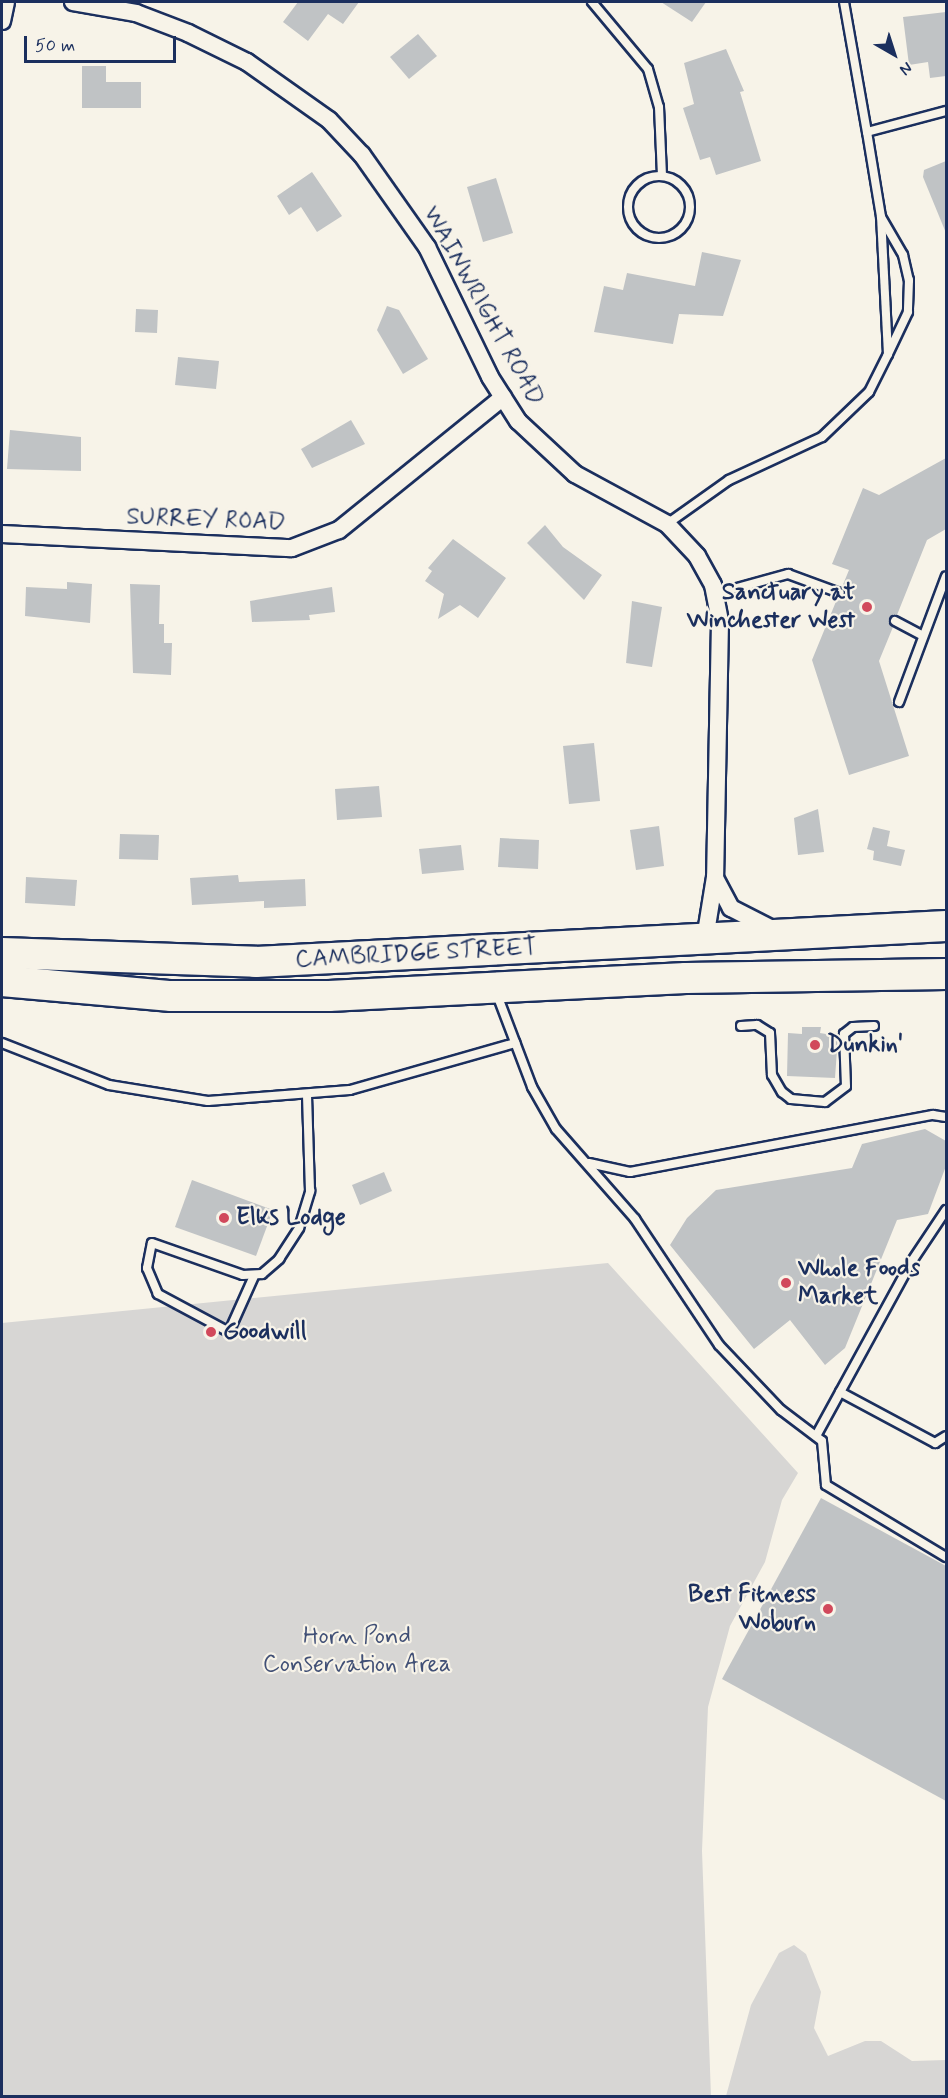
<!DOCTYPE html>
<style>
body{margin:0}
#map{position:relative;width:948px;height:2098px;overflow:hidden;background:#f7f3e8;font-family:Mynerve,sans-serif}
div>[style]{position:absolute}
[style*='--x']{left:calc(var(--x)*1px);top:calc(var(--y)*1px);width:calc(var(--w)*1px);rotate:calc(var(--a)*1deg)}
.green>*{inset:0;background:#d7d6d4}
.building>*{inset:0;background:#c0c3c5}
.roads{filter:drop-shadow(2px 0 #1b2f5e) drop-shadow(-2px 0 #1b2f5e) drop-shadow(0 2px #1b2f5e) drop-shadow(0 -2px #1b2f5e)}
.lane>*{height:8px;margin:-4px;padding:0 4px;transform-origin:4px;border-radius:4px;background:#f7f3e8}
.lane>.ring{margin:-4px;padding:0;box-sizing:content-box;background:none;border:8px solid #f7f3e8;border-radius:50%}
.street>*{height:16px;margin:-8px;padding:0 8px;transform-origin:8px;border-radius:8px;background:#f7f3e8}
.highway>*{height:30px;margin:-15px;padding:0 15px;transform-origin:15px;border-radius:15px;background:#f7f3e8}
.dots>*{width:16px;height:16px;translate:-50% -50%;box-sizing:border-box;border:3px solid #f7f3e8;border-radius:50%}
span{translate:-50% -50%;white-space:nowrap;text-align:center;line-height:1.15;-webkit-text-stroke:4.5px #f7f3e8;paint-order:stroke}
.street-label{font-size:24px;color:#1b2f5e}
.poi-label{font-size:24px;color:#1b2f5e;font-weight:700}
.right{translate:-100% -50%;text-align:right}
.left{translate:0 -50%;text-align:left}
.park-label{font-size:24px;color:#415076}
.frame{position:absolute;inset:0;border:3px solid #1b2f5e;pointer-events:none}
.north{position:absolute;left:864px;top:24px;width:60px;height:60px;-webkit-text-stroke:4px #f7f3e8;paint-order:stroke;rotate:141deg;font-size:16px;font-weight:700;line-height:24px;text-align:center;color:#1b2f5e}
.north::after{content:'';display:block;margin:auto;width:21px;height:27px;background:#1b2f5e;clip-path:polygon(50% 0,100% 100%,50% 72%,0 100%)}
.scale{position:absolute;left:24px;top:36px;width:152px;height:27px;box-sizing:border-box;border:3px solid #1b2f5e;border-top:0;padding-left:8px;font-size:18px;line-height:21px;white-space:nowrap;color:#1b2f5e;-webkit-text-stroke:4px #f7f3e8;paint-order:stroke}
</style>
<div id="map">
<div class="green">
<div style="clip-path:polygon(608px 1263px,798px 1473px,782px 1500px,765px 1562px,730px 1626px,708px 1707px,702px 1851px,711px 2096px,2px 2096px,2px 1323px)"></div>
<div style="clip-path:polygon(794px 1945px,806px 1954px,821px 1992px,814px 2028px,828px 2056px,865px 2041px,881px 2041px,912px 2061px,946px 2060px,946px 2096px,726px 2096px,751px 2005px,779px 1953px)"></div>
</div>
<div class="building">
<div style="clip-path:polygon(298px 2px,359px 2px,343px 24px,328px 14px,308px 41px,283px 22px)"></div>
<div style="clip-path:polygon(661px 2px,706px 2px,692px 22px)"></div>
<div style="clip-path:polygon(946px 12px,946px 76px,930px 78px,928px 62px,909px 65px,903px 17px)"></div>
<div style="clip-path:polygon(418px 34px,437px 56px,409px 79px,390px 57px)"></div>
<div style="clip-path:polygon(726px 49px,744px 91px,740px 92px,761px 161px,716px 175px,710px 157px,700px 160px,683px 108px,694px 104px,684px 63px)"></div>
<div style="clip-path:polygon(82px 66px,106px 66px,106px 82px,141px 82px,141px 108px,82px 108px)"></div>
<div style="clip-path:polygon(946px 161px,946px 233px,923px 177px,924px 170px)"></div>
<div style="clip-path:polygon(312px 172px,342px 216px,317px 232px,301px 207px,289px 215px,277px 196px)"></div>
<div style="clip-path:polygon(496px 178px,513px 233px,483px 242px,467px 187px)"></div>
<div style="clip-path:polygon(702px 252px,741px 260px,723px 316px,679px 314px,673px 344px,594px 332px,604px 286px,623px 290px,627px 273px,695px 286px)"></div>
<div style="clip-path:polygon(387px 306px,399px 310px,428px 359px,403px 374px,377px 330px)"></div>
<div style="clip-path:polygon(136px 309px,158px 310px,157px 333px,135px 332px)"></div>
<div style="clip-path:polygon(178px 357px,219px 361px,216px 389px,175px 385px)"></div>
<div style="clip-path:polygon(351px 420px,365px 444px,312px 468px,301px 449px)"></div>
<div style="clip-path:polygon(10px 430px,81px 437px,81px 471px,7px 469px)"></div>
<div style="clip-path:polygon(946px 458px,946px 529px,927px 540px,897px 615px,889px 619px,893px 627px,879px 661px,909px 756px,849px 775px,812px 660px,837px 599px,846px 595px,842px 587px,849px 570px,832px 564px,863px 488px,879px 495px)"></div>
<div style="clip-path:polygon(545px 525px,563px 547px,602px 575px,584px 600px,527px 543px)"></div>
<div style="clip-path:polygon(453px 539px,506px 578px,478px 618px,460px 605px,438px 619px,444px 594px,425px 581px,432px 571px,428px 568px)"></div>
<div style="clip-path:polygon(67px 582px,92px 584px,90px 623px,25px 616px,26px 587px,67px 589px)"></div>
<div style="clip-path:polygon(130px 584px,160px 585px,159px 624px,164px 624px,164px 643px,172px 643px,171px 675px,133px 673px)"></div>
<div style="clip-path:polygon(332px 587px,335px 612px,309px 615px,310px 620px,252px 622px,250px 601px)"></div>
<div style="clip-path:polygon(632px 601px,662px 607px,652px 667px,626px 663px)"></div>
<div style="clip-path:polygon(594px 743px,600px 801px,569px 804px,563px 746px)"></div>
<div style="clip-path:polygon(379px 786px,382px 817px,337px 820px,335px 789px)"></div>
<div style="clip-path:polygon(818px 809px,824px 852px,798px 855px,794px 818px)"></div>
<div style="clip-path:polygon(659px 826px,664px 866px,636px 870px,630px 830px)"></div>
<div style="clip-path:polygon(873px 827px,890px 831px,887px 846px,905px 850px,901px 866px,873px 860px,874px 851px,867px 849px)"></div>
<div style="clip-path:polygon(120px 834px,159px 835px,158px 860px,119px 859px)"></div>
<div style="clip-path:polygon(500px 838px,539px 840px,538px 869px,498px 867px)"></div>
<div style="clip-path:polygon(461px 845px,464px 870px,422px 874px,419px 849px)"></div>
<div style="clip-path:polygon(238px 875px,239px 882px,305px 879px,306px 906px,264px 908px,264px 901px,192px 905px,190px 878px)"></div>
<div style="clip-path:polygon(26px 877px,77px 880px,75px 906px,25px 903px)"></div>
<div style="clip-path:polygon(802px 1027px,821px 1027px,820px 1033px,838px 1036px,835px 1078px,787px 1076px,788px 1033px,802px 1034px)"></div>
<div style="clip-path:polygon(925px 1129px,946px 1141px,946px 1166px,928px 1214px,897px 1220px,845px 1348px,825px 1365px,790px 1320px,754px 1349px,670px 1245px,687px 1218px,716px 1190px,852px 1168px,862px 1144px)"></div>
<div style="clip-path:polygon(384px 1172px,392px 1191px,360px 1205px,352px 1185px)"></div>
<div style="clip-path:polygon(192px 1180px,273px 1210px,256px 1256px,175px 1227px)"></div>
<div style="clip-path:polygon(821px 1498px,946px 1566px,946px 1801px,722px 1679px)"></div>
</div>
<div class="roads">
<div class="lane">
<div style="--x:592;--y:2;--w:87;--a:50.1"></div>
<div style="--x:648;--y:69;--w:40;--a:74"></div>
<div style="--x:659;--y:107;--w:69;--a:87.5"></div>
<div style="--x:844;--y:2;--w:132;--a:80"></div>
<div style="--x:867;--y:132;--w:82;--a:-14.9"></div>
<div style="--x:867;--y:132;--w:86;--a:80.6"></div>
<div style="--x:881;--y:217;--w:44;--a:59.9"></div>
<div style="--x:903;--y:255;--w:26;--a:77"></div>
<div style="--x:909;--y:280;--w:32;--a:92"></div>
<div style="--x:908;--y:312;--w:47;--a:115.5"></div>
<div style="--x:888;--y:354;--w:137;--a:-92.9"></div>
<div class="ring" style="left:628px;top:176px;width:54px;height:54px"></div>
<div style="--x:667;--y:524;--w:76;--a:-35.4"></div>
<div style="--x:729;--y:480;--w:102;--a:-24.8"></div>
<div style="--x:822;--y:437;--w:65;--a:-43.8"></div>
<div style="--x:869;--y:392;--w:42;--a:-63.4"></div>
<div style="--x:715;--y:594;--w:76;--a:-15.3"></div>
<div style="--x:788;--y:574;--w:55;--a:20.1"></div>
<div style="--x:895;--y:621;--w:30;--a:28"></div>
<div style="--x:899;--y:702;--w:134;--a:-69.5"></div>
<div style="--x:496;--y:992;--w:102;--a:69.2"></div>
<div style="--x:532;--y:1087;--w:48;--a:60.3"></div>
<div style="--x:556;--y:1129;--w:120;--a:48.7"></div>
<div style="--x:635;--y:1219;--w:151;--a:56.3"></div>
<div style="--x:719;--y:1345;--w:90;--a:46.4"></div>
<div style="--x:781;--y:1410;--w:51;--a:37.1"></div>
<div style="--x:822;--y:1441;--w:44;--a:84.8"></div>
<div style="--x:826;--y:1485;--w:140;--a:31"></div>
<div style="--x:741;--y:1026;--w:16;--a:-4"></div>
<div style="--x:757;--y:1025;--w:15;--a:32"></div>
<div style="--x:770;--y:1033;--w:42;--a:87.3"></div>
<div style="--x:772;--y:1075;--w:20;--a:60"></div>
<div style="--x:782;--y:1092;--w:11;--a:38"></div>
<div style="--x:791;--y:1099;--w:34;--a:5"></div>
<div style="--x:825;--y:1102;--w:26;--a:-37"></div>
<div style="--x:846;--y:1086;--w:52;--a:-92.2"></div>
<div style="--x:844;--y:1034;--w:11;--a:-38"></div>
<div style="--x:853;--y:1027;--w:21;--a:-3"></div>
<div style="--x:2;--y:1043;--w:115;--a:21.4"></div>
<div style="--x:109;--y:1085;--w:100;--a:9.2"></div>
<div style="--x:208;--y:1101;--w:142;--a:-4.4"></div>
<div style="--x:350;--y:1090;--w:172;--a:-15.9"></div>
<div style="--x:589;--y:1163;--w:42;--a:12.4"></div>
<div style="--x:630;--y:1172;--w:308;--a:-10.7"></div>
<div style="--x:933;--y:1115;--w:13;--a:9"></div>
<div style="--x:254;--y:1276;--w:61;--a:114.1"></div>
<div style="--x:229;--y:1332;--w:81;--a:-151.8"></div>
<div style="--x:158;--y:1294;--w:28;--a:-113"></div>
<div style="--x:147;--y:1268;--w:25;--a:-79"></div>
<div style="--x:152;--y:1243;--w:96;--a:19.4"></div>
<div style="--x:243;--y:1275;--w:19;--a:-3"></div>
<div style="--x:262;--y:1274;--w:23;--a:-41"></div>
<div style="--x:279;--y:1259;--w:37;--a:-57"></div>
<div style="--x:299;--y:1228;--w:39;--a:-73"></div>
<div style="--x:310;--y:1191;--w:94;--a:-91.8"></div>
<div style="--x:840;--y:1392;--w:108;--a:28.2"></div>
<div style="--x:935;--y:1443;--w:13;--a:-32"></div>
<div style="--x:816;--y:1436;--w:196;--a:-61.3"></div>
<div style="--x:910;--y:1264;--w:65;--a:-56.3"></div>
</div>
<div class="street">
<div style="--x:73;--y:2;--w:64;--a:9.9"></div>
<div style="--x:136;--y:13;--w:56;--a:21"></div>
<div style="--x:188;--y:33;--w:66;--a:26.2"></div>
<div style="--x:247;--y:62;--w:100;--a:35.3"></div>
<div style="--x:329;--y:120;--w:48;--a:46.7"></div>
<div style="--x:362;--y:155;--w:113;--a:54.8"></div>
<div style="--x:427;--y:247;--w:144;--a:64.1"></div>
<div style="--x:490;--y:377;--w:52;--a:57.5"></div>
<div style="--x:518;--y:421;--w:78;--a:42.9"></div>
<div style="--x:575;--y:474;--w:105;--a:28.5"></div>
<div style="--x:667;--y:524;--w:44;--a:46.8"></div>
<div style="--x:697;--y:556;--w:33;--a:61"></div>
<div style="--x:713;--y:585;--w:38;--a:79"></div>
<div style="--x:720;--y:622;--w:255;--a:91.1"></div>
<div style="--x:715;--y:877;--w:63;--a:99.2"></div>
<div style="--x:2;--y:21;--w:19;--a:-78"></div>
<div style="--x:2;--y:534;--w:290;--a:2.8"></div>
<div style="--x:292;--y:548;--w:50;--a:-21"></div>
<div style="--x:339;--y:530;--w:211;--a:-39"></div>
<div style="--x:715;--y:878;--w:34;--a:62"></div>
<div style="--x:731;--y:908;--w:44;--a:27.1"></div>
</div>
<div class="highway">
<div style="--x:2;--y:953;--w:254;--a:2"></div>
<div style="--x:256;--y:962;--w:691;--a:-2.99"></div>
<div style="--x:2;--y:981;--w:170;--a:5.1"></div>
<div style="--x:171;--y:996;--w:158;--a:0"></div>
<div style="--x:329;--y:996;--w:357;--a:-2.9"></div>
<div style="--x:686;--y:978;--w:260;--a:-0.9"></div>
</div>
</div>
<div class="dots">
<div style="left:867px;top:607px;background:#d1495b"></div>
<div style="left:815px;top:1045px;background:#d1495b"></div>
<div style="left:224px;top:1218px;background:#d1495b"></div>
<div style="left:786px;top:1283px;background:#d1495b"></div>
<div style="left:211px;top:1332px;background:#d1495b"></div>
<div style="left:828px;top:1609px;background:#d1495b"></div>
</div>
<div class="street-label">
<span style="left:483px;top:306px;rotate:61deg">WAINWRIGHT ROAD</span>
<span style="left:206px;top:520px;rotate:2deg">SURREY ROAD</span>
<span style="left:416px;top:954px;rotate:-3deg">CAMBRIDGE STREET</span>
</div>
<div class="poi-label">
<span class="right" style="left:855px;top:607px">Sanctuary at<br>Winchester West</span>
<span class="left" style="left:827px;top:1045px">Dunkin'</span>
<span class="left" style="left:236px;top:1218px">Elks Lodge</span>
<span class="left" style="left:798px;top:1283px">Whole Foods<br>Market</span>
<span class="left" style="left:223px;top:1332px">Goodwill</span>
<span class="right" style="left:816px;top:1609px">Best Fitness<br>Woburn</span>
</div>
<div class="park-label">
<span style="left:357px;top:1651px">Horn Pond<br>Conservation Area</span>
</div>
<div class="frame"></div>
<div class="north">N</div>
<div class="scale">50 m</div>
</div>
